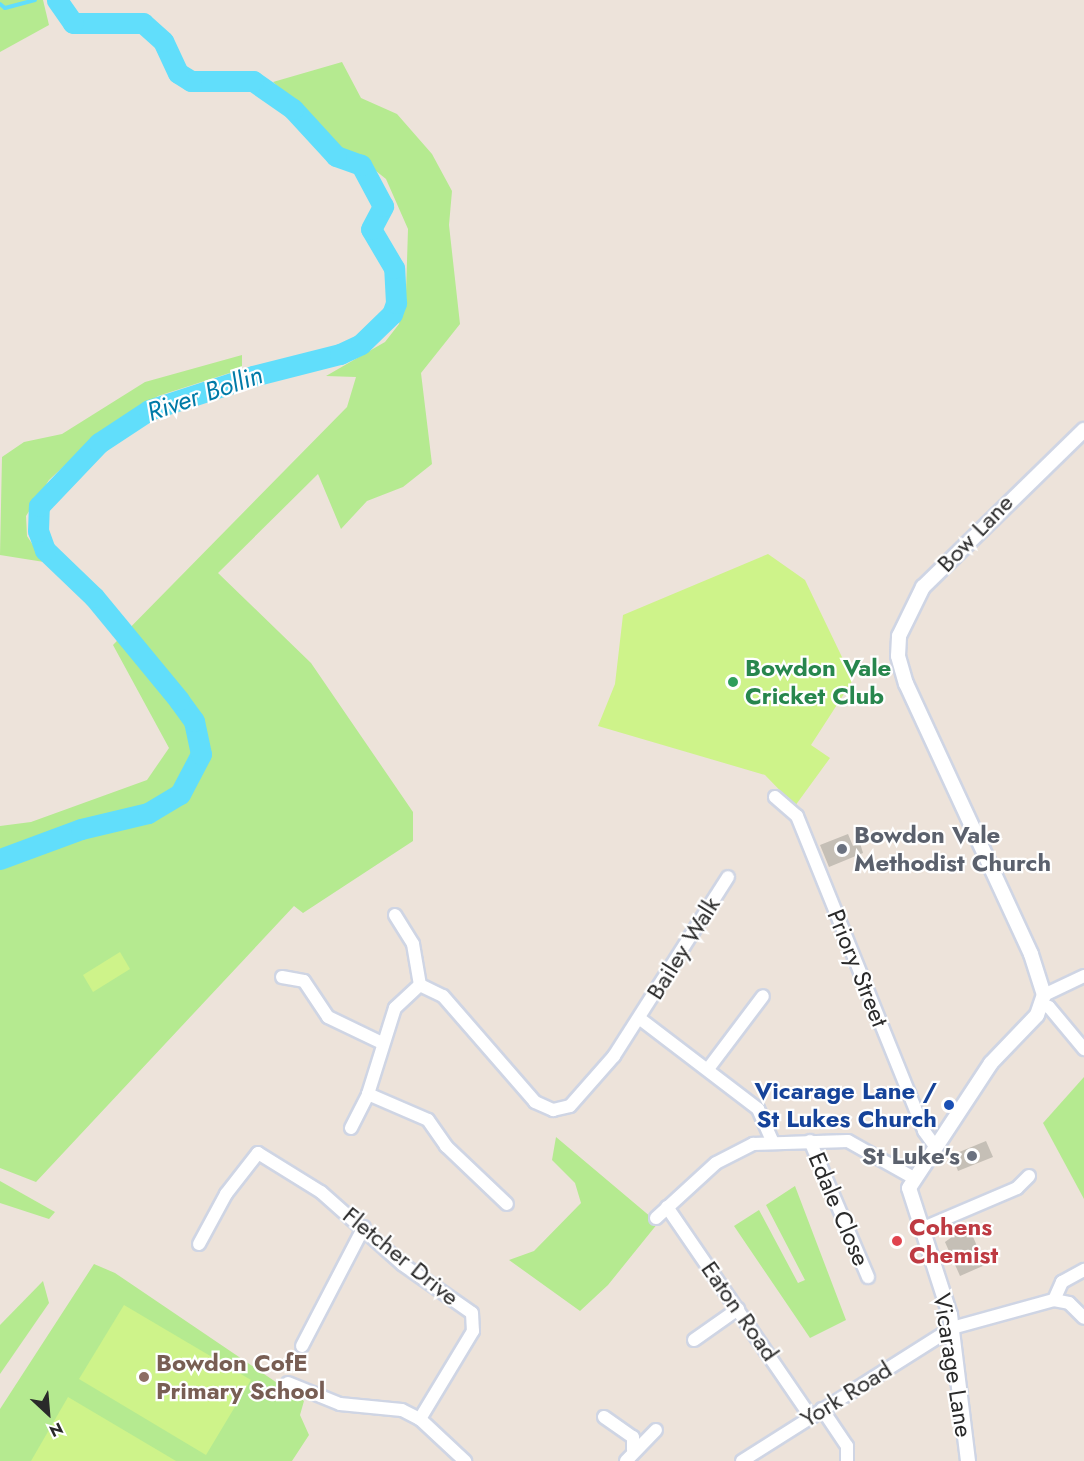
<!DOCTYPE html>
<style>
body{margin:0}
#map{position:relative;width:1084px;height:1461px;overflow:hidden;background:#ede3da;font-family:Jost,sans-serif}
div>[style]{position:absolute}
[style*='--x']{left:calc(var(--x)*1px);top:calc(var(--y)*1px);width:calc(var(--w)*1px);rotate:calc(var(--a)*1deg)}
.green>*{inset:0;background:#b5ea90}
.pitch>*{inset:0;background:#cef38a}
.stream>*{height:4px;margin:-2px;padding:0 2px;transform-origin:2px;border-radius:2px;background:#61defb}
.river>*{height:21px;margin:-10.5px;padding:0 10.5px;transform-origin:10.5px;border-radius:10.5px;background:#61defb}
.building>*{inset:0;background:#c5bfb6}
.roads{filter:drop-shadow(2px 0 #cfd5e4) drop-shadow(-2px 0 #cfd5e4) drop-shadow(0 2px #cfd5e4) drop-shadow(0 -2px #cfd5e4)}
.minor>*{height:12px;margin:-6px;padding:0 6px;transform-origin:6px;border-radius:6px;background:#fff}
.tertiary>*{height:14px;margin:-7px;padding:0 7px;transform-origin:7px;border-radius:7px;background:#fff}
.dots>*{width:16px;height:16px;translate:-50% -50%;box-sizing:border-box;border:3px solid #fff;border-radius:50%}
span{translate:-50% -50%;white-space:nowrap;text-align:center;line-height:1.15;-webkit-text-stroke:4.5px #fff;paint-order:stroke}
.street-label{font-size:24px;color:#2a2a2a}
.leisure-label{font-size:24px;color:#27864d;font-weight:700}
.left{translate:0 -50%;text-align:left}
.worship-label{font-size:24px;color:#5b616d;font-weight:700}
.right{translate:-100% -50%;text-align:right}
.transit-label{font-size:24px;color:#164399;font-weight:700}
.health-label{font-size:24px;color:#be3a42;font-weight:700}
.education-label{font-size:24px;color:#785e54;font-weight:700}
.water-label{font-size:26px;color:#007aa7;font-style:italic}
.north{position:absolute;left:18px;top:1383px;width:60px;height:60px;-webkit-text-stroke:4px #fff;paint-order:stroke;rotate:154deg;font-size:16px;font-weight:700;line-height:24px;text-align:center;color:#2a2a2a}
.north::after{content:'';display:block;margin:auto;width:21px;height:27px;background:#2a2a2a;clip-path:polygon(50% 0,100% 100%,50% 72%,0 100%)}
</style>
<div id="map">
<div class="green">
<div style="clip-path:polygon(0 0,43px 0,49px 25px,0 52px)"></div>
<div style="clip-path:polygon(342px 62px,361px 98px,397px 114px,432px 154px,452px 191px,449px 225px,460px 324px,421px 373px,432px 464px,403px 487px,367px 501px,341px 529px,318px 474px,218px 573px,311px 663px,413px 812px,413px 841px,303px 913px,294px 906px,36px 1182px,0 1168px,0 826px,31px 822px,147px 780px,169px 748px,113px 645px,347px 407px,356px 377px,326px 376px,385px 342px,399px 324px,406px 293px,408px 229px,386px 179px,361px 159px,337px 151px,320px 124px,273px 82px)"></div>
<div style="clip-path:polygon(242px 355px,242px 369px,158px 396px,93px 439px,49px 480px,26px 516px,27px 536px,44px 562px,0 555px,2px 457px,24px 442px,62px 434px,145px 382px)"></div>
<div style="clip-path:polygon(1084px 1077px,1084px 1199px,1043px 1123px)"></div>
<div style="clip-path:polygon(556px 1137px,658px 1223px,608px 1285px,580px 1311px,509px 1260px,534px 1251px,581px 1203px,575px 1183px,552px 1160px)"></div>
<div style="clip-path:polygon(0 1181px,55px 1212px,49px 1219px,0 1203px)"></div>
<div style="clip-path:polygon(795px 1186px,846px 1320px,810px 1338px,734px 1226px,759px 1210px,798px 1283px,805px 1280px,766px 1205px)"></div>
<div style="clip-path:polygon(94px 1264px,115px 1273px,304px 1401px,300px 1415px,309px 1435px,292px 1461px,0 1461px,0 1409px)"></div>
<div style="clip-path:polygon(43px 1281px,49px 1303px,0 1374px,0 1325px)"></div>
</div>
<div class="pitch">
<div style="clip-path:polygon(768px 554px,805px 580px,853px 680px,811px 745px,830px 758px,795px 806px,765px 775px,598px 726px,615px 684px,623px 615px)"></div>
<div style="clip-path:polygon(120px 952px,130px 969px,93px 992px,83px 975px)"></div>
<div style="clip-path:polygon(124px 1305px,251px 1380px,206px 1455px,79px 1379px)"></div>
<div style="clip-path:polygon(68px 1397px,176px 1461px,31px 1461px)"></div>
</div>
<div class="stream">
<div style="--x:0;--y:4;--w:6;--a:39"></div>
<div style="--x:5;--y:8;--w:31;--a:-15"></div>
</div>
<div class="river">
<div style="--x:0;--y:859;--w:86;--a:-20.3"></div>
<div style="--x:81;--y:829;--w:69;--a:-13.4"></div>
<div style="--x:148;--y:813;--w:37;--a:-31"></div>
<div style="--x:180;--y:794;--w:45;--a:-62.3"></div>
<div style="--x:201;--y:754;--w:34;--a:-102"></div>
<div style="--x:194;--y:721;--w:26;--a:-126"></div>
<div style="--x:179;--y:700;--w:134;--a:-129.5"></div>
<div style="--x:94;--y:597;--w:68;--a:-136.2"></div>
<div style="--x:45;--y:550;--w:20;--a:-110"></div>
<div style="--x:38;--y:531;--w:25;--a:-88"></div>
<div style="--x:39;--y:506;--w:87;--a:-46.4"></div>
<div style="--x:99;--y:443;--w:60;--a:-33.4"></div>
<div style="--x:149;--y:410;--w:109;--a:-18.1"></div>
<div style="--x:253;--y:376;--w:90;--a:-14.2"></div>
<div style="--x:340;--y:354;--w:23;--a:-25"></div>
<div style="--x:361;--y:344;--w:43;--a:-44.1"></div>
<div style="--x:392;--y:314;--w:12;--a:-70"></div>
<div style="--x:396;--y:303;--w:35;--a:-93"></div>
<div style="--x:394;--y:268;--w:45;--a:-120.5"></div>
<div style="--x:371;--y:229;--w:26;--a:-62"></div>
<div style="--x:383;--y:206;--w:47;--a:-118.2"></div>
<div style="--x:361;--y:165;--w:27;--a:-160"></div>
<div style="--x:336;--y:156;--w:64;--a:-132.5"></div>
<div style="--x:293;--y:109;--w:49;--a:-145"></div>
<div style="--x:253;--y:81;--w:62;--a:180"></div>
<div style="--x:191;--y:81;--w:15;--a:-148"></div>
<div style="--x:178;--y:73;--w:35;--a:-115"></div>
<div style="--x:163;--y:41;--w:27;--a:-138"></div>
<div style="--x:143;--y:23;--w:70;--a:180"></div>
<div style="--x:73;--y:23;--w:28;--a:-125"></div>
</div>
<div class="building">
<div style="clip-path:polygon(848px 834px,853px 846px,860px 843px,863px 853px,829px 867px,820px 845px)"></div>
<div style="clip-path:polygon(986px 1141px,993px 1157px,958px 1171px,952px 1155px)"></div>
<div style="clip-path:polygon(968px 1225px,985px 1265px,960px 1276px,945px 1242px)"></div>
</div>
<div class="roads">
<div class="minor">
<div style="--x:775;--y:797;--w:29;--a:41"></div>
<div style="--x:797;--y:816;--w:340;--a:68"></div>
<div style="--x:924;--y:1131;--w:17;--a:54"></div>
<div style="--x:395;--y:915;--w:34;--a:58"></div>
<div style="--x:413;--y:944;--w:42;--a:80.3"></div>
<div style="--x:282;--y:977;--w:22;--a:10"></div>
<div style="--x:304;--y:981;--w:43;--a:56.3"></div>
<div style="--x:328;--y:1017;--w:58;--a:25.7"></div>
<div style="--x:1044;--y:995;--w:44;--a:-25.4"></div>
<div style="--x:1042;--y:1005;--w:7;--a:16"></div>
<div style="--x:1049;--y:1007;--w:55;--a:50.2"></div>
<div style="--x:639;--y:1018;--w:150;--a:37.4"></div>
<div style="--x:758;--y:1109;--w:37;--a:66"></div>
<div style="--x:708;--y:1069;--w:91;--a:-53"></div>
<div style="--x:368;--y:1094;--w:65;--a:23.4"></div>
<div style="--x:428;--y:1120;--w:32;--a:55"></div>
<div style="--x:446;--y:1146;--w:84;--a:43.6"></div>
<div style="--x:351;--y:1128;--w:38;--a:-63"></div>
<div style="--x:368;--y:1094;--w:90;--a:-72.6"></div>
<div style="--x:395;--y:1008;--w:34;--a:-43"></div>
<div style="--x:420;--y:985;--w:25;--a:26"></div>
<div style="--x:443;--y:996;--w:140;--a:49"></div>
<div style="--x:535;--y:1102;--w:20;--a:24"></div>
<div style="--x:553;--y:1110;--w:17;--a:-13"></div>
<div style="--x:570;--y:1106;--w:67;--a:-48.7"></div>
<div style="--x:614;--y:1056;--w:212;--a:-57.5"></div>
<div style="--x:810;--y:1141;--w:148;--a:66.9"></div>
<div style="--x:667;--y:1207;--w:255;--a:55.6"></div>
<div style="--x:656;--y:1218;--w:81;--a:-42.5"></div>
<div style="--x:716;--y:1163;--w:42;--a:-27.2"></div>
<div style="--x:753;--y:1144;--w:95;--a:-1.8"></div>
<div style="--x:848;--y:1141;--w:73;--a:29.4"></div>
<div style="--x:921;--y:1229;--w:104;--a:-23.1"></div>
<div style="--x:1017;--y:1188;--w:17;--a:-45"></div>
<div style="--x:199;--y:1244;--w:57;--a:-61.6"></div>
<div style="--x:226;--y:1194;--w:52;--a:-52"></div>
<div style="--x:258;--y:1153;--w:74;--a:31.8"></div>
<div style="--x:321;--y:1192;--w:108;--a:41.6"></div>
<div style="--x:402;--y:1264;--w:85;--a:35"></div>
<div style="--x:472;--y:1313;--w:18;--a:87"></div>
<div style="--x:473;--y:1331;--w:103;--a:121.1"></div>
<div style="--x:1054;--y:1300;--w:20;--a:-66"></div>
<div style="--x:1062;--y:1282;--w:25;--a:-29"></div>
<div style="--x:694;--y:1340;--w:54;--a:-35.2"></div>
<div style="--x:302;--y:1346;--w:134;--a:-62.5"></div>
<div style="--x:288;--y:1383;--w:56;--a:22"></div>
<div style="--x:340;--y:1404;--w:62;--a:5.5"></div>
<div style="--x:402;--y:1410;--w:20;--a:27"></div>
<div style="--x:420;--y:1419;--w:62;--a:43"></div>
<div style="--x:822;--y:1409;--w:45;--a:56"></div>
<div style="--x:847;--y:1446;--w:15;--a:90"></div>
<div style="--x:604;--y:1417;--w:35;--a:35"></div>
<div style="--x:633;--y:1437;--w:13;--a:90"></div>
<div style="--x:626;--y:1461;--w:43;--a:-45.9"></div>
<div style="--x:742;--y:1461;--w:249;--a:-32.3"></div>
<div style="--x:952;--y:1328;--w:106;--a:-15.4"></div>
<div style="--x:1054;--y:1300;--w:15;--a:11"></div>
<div style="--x:1069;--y:1303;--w:21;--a:45"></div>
</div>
<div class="tertiary">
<div style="--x:968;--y:1461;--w:147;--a:-97"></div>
<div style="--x:950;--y:1315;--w:133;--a:-107.9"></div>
<div style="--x:909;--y:1188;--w:149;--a:-56.7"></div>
<div style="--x:991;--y:1063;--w:66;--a:-46.2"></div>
<div style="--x:1037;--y:1015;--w:21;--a:-71"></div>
<div style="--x:1044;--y:995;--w:43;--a:-107.6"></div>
<div style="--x:1031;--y:954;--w:298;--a:-114.8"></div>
<div style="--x:906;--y:684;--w:29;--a:-106"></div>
<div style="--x:898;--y:656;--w:20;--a:-87"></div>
<div style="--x:899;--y:636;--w:55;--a:-63.9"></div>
<div style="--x:923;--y:587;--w:225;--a:-44.3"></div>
</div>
</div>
<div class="dots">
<div style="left:733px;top:682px;background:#2e9e5b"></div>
<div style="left:842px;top:849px;background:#6b7280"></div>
<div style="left:949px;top:1105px;background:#1a4fb4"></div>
<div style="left:972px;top:1156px;background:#6b7280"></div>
<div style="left:897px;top:1241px;background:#e0444e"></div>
<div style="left:144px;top:1377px;background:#8d6e63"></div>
</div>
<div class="street-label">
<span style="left:975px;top:533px;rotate:-46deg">Bow Lane</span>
<span style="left:683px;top:948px;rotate:-58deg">Bailey Walk</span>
<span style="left:858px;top:968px;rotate:68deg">Priory Street</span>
<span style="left:839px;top:1209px;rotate:67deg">Edale Close</span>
<span style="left:401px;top:1256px;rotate:39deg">Fletcher Drive</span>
<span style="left:740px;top:1311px;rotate:55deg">Eaton Road</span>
<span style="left:953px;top:1365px;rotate:81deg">Vicarage Lane</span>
<span style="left:846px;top:1394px;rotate:-32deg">York Road</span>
</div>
<div class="leisure-label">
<span class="left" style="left:745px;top:682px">Bowdon Vale<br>Cricket Club</span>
</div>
<div class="worship-label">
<span class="left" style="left:854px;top:849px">Bowdon Vale<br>Methodist Church</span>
<span class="right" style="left:960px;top:1156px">St Luke's</span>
</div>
<div class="transit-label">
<span class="right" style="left:937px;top:1105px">Vicarage Lane /<br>St Lukes Church</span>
</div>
<div class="health-label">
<span class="left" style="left:909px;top:1241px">Cohens<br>Chemist</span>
</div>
<div class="education-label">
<span class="left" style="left:156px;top:1377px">Bowdon CofE<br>Primary School</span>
</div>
<div class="water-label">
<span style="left:205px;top:394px;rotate:-19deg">River Bollin</span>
</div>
<div class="north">N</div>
</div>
